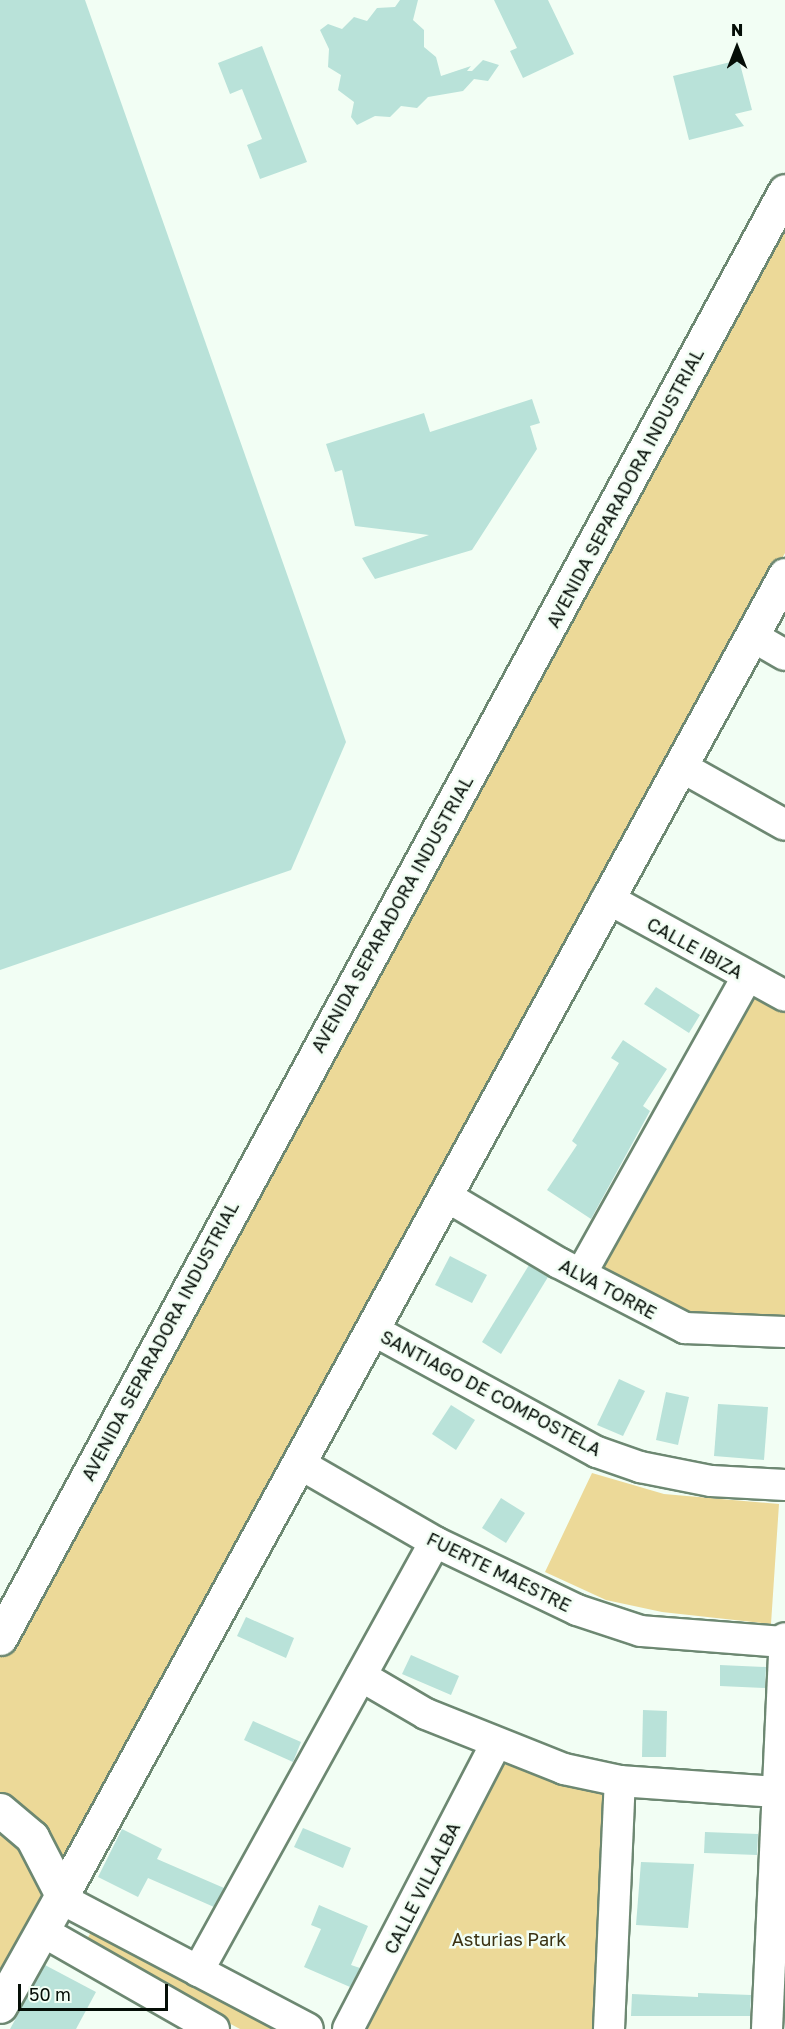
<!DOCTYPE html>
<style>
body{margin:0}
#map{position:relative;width:785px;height:2029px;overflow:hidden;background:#f2fef4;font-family:"Golos Text",sans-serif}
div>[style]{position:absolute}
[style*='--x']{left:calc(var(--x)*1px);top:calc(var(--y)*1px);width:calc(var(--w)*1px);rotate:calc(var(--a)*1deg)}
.green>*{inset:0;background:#ecd998}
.building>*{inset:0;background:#b9e2d9}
.roads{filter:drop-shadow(2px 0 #6d8872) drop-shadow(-2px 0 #6d8872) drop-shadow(0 2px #6d8872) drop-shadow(0 -2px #6d8872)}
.minor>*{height:30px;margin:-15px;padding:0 15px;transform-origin:15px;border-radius:15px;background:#fff}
.major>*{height:33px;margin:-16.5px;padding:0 16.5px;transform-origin:16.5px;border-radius:16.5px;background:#fff}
span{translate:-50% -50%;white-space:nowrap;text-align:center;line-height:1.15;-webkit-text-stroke:5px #f2fef4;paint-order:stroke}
.street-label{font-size:18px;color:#050e07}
.park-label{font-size:18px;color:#3a3112}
.north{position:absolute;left:707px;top:18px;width:60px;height:60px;-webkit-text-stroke:4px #f2fef4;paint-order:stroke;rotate:0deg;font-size:16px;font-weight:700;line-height:24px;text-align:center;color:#050e07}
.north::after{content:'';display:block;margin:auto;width:21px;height:27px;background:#050e07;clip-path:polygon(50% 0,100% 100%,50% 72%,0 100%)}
.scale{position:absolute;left:18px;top:1984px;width:150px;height:27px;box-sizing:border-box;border:3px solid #050e07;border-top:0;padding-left:8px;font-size:18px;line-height:21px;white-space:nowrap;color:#050e07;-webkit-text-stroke:4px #f2fef4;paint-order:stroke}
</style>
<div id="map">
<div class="green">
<div style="clip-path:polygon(785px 206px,785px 553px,60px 1862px,27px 1814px,0 1792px,0 1644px)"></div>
<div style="clip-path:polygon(748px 996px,785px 1013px,785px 1316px,681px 1311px,601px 1268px)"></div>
<div style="clip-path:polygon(592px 1473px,664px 1494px,779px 1504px,771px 1624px,662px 1612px,606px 1600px,545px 1572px)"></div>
<div style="clip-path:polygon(499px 1763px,610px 1791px,593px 2029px,361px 2029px)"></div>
<div style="clip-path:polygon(0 1827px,15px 1838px,39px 1876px,41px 1898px,0 1981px)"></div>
<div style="clip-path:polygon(95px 1926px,291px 2029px,240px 2029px,92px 1950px,85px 1942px)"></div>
</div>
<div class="building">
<div style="clip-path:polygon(0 0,85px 0,346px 742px,291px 870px,0 970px)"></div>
<div style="clip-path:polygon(400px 0,418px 0,413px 20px,424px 30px,424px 47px,436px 57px,441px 76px,471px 66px,467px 71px,472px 71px,483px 60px,499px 65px,488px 81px,474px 79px,463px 91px,428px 97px,417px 108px,401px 106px,390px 117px,375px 116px,357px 125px,351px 117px,354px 102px,338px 90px,341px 75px,328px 67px,329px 49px,320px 30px,328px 24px,342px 29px,354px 17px,367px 21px,377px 8px,395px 7px)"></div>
<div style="clip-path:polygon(494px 0,548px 0,574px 54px,523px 78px,510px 51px,517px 48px)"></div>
<div style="clip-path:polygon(262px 46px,307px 162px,260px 179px,247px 145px,262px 139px,242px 89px,230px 94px,218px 63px)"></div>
<div style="clip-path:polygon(739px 60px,752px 110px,735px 114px,744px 126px,689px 140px,673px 76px)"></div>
<div style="clip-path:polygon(532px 399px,540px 423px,530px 426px,537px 449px,472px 550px,375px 579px,362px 558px,429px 535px,355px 526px,342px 470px,335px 472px,326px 444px,424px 413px,430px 432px)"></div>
<div style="clip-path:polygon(656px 987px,700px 1015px,689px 1033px,644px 1004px)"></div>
<div style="clip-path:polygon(623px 1040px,667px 1069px,643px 1106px,650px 1111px,591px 1219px,547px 1190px,577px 1145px,572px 1141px,619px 1063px,611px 1058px)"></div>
<div style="clip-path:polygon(450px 1256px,487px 1275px,472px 1303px,435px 1285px)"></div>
<div style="clip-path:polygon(529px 1265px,548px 1277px,501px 1354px,482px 1342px)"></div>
<div style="clip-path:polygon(619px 1379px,645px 1391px,623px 1436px,597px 1425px)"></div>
<div style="clip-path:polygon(666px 1392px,689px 1397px,678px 1445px,656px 1440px)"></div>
<div style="clip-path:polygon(718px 1404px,768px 1407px,764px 1460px,714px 1456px)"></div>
<div style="clip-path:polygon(451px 1405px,475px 1420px,456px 1450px,432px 1434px)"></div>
<div style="clip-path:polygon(501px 1498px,525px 1513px,506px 1543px,482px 1528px)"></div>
<div style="clip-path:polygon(246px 1617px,294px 1638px,286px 1658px,237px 1636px)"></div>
<div style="clip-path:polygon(411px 1655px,459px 1676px,451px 1695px,402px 1674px)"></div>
<div style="clip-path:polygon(720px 1665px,766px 1667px,765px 1688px,720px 1686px)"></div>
<div style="clip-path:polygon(643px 1710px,667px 1711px,666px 1757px,642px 1757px)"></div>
<div style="clip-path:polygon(253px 1721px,301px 1742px,293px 1762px,244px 1740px)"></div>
<div style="clip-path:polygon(303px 1828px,351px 1848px,343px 1868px,294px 1847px)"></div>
<div style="clip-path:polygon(122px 1829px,162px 1849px,157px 1859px,224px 1888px,214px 1907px,148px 1878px,138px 1897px,98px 1877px)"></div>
<div style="clip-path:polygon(705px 1832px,758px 1834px,757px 1855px,704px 1853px)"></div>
<div style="clip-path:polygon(641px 1862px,694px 1864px,688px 1928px,636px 1925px)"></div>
<div style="clip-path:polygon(319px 1905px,368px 1926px,351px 1965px,360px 1968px,350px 1987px,304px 1967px,321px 1929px,311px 1925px)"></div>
<div style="clip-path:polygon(45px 1965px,96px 1992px,76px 2029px,10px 2029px)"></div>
<div style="clip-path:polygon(698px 1993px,751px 1995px,750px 2016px,631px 2016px,632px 1994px,698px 1997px)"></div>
</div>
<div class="roads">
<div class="minor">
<div style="--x:752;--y:636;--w:38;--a:30"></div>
<div style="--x:680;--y:766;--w:120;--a:29.3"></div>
<div style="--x:607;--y:898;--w:203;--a:28.8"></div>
<div style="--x:446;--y:1196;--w:131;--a:30.7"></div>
<div style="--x:559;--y:1263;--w:142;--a:27.3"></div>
<div style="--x:685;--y:1328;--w:100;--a:2.3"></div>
<div style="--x:581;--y:1274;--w:340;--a:-60.8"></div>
<div style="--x:373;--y:1330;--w:255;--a:28.6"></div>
<div style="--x:597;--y:1452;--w:46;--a:19.2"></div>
<div style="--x:640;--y:1467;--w:72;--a:11.2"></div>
<div style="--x:711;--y:1481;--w:74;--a:3.1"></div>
<div style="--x:300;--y:1464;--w:156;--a:30"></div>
<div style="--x:435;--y:1542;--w:157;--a:25.6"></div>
<div style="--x:577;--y:1610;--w:67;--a:18.2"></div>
<div style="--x:641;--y:1631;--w:144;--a:4.4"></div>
<div style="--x:361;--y:1676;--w:75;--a:30.3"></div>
<div style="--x:426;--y:1714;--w:149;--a:21.7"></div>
<div style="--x:564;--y:1769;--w:57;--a:12.1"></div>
<div style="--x:620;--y:1781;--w:156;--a:4"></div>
<div style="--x:60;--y:1898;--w:280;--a:27.8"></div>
<div style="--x:42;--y:1931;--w:198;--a:29.7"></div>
<div style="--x:198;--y:1971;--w:490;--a:-61.1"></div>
<div style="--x:348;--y:2029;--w:319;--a:-62.6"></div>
<div style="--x:609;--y:2029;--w:248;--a:-87.5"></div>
<div style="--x:767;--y:2029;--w:391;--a:-87.4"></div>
</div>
<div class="major">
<div style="--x:0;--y:1638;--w:1646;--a:-61.52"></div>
<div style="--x:0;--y:1810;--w:42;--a:40.2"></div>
<div style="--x:32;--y:1837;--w:65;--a:62.7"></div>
<div style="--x:62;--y:1895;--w:127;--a:119.2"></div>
<div style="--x:62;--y:1895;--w:1505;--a:-61.29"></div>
</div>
</div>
<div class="street-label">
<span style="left:625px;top:488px;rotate:-62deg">AVENIDA SEPARADORA INDUSTRIAL</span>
<span style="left:392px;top:914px;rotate:-61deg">AVENIDA SEPARADORA INDUSTRIAL</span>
<span style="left:695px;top:948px;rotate:29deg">CALLE IBIZA</span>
<span style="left:608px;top:1289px;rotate:28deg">ALVA TORRE</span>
<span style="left:160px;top:1341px;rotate:-62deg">AVENIDA SEPARADORA INDUSTRIAL</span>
<span style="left:491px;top:1393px;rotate:28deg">SANTIAGO DE COMPOSTELA</span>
<span style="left:499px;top:1572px;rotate:26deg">FUERTE MAESTRE</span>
<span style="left:422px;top:1888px;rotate:-63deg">CALLE VILLALBA</span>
</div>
<div class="park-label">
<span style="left:509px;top:1939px">Asturias Park</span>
</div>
<div class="north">N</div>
<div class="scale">50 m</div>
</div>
